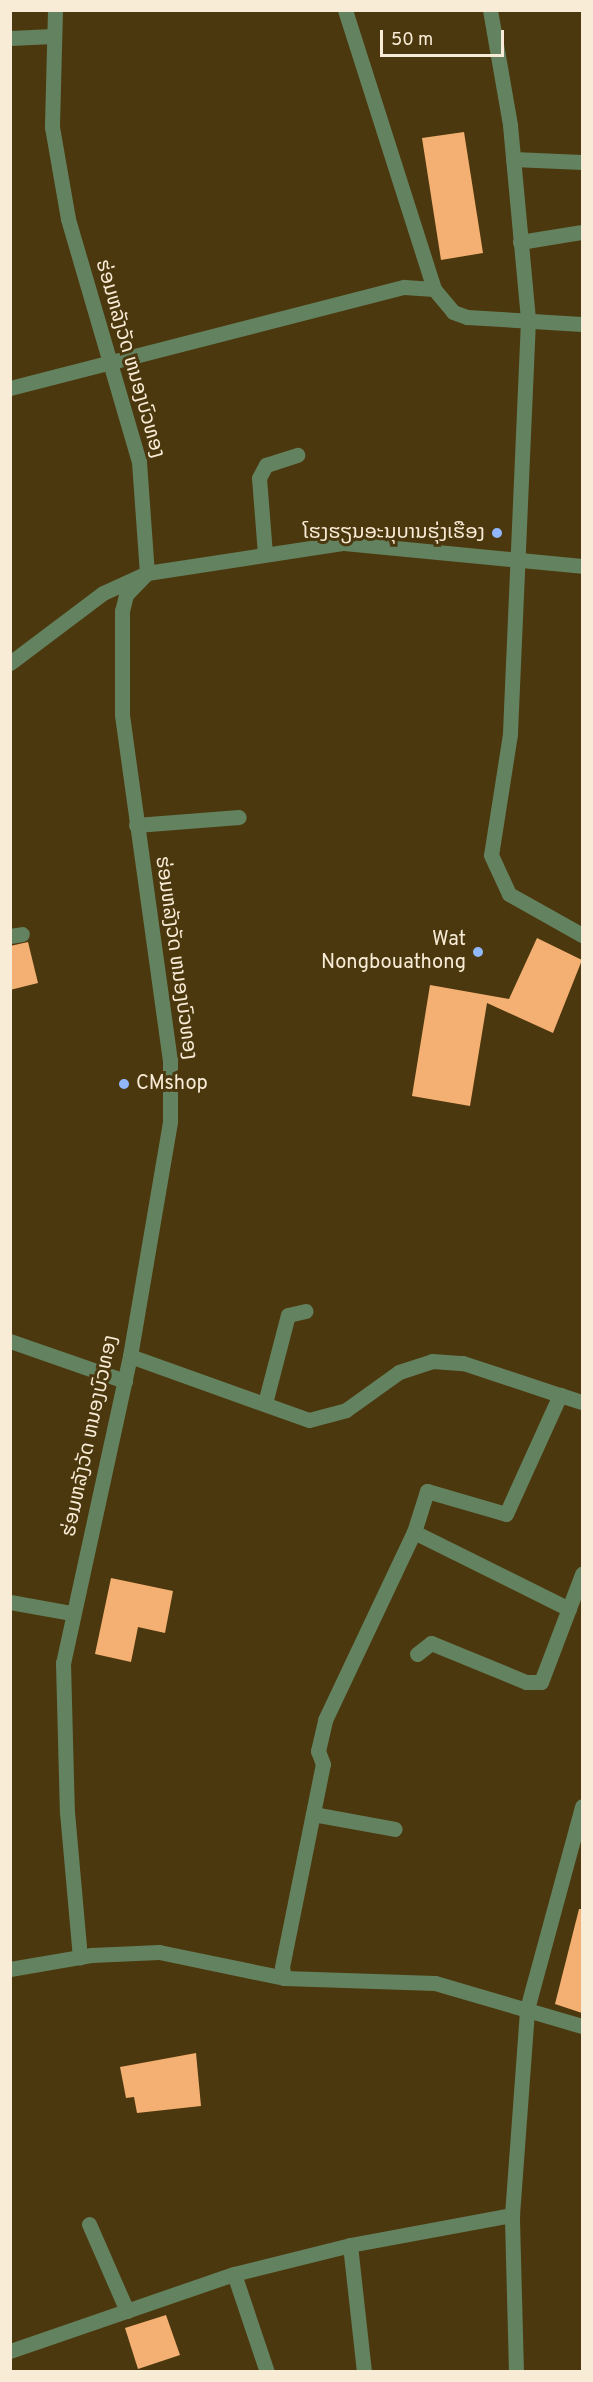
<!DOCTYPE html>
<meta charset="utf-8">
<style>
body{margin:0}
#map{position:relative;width:593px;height:2382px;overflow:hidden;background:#4c380e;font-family:Overpass,"Noto Sans Lao",sans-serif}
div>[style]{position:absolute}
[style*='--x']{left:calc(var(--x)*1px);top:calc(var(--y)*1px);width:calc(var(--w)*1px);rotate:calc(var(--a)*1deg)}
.building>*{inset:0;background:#f4af72}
.minor>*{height:15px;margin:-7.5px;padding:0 7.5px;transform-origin:7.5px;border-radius:7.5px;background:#63825f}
.dots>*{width:16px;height:16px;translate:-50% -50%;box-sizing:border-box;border:3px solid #4c380e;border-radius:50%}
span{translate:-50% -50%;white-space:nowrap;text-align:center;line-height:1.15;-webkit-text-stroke:6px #4c380e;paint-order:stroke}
.street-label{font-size:20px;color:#f9ecd7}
.poi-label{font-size:20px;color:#f9ecd7}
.right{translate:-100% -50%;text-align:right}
.left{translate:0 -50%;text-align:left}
.frame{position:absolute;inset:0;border:12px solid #f9ecd7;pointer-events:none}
.scale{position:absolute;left:380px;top:30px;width:124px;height:27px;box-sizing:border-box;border:3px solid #f9ecd7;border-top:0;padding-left:8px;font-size:18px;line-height:21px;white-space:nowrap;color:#f9ecd7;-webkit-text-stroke:4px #4c380e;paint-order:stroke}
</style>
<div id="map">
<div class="building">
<div style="clip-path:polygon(464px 132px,483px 253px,441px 260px,422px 138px)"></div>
<div style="clip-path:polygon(537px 938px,582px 960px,553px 1033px,487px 1003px,470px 1106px,412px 1096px,430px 985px,509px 999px)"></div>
<div style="clip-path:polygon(28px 942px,38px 983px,10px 990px,10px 946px)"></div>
<div style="clip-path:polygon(111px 1578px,173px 1591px,165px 1633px,138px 1627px,131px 1662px,95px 1654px)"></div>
<div style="clip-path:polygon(579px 1909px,582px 1909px,582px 2013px,555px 2004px)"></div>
<div style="clip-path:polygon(196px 2053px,201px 2106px,137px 2113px,134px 2097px,126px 2098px,120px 2067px)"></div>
<div style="clip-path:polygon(166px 2315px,180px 2355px,138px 2369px,125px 2328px)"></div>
</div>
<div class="minor">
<div style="--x:55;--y:10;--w:117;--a:91.5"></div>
<div style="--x:52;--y:127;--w:93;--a:80.1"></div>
<div style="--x:68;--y:219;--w:253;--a:73.7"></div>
<div style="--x:139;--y:462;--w:111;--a:85.9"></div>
<div style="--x:147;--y:573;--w:30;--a:134"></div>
<div style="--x:126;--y:595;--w:16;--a:104"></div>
<div style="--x:122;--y:611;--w:104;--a:90"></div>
<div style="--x:122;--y:715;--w:348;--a:82.1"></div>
<div style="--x:170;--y:1060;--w:62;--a:90"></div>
<div style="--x:170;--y:1122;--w:237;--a:99.7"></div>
<div style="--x:130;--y:1356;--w:314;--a:102.3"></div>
<div style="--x:63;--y:1663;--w:149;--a:88.5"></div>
<div style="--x:67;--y:1812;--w:146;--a:84.9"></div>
<div style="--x:345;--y:10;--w:293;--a:72.3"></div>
<div style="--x:490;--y:10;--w:117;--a:80.1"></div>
<div style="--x:510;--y:125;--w:196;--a:84.7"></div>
<div style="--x:528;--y:320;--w:414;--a:92.5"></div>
<div style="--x:510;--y:734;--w:122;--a:98.9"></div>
<div style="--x:491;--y:855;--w:43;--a:65.2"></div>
<div style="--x:509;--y:894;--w:84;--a:29.3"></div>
<div style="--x:10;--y:38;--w:43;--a:-2.7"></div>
<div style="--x:513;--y:159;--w:69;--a:2.5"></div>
<div style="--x:520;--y:242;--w:63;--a:-9.2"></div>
<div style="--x:10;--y:388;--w:407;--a:-14.4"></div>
<div style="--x:404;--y:287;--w:30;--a:4"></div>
<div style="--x:434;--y:289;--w:30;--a:50"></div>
<div style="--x:453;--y:312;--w:15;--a:20"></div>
<div style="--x:467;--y:317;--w:115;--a:3.5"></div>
<div style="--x:265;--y:554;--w:76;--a:-94.5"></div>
<div style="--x:259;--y:478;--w:15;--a:-62"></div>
<div style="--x:266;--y:465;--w:33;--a:-18"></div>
<div style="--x:10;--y:663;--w:116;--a:-37"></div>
<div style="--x:103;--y:593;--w:48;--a:-24.4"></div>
<div style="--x:147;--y:573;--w:199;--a:-8.7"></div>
<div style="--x:344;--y:543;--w:239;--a:5.5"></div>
<div style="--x:136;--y:825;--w:103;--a:-4.4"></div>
<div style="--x:10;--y:936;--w:12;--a:-9"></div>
<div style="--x:10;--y:1341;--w:122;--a:19.2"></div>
<div style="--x:130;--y:1356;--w:190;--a:19.7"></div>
<div style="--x:309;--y:1420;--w:38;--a:-15"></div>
<div style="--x:346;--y:1410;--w:65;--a:-35.6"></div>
<div style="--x:399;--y:1372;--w:35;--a:-18"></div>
<div style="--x:432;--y:1361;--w:31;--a:4"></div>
<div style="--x:463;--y:1363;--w:102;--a:18.3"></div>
<div style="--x:265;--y:1403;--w:91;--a:-75.4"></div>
<div style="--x:288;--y:1315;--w:18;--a:-13"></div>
<div style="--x:414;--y:1532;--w:43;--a:-72.4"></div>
<div style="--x:427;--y:1491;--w:82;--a:16.2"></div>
<div style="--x:506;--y:1514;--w:131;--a:-65.6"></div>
<div style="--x:560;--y:1395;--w:23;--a:18"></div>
<div style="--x:10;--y:1602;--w:63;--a:10.1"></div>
<div style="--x:417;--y:1654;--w:18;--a:-38"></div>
<div style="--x:431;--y:1643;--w:103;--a:22.3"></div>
<div style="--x:526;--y:1682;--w:15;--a:0"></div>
<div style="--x:541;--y:1682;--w:116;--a:-69.2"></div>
<div style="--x:313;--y:1814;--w:83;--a:10.4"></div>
<div style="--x:10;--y:1969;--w:82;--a:-9.8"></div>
<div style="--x:91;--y:1955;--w:68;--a:-2.5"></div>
<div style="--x:159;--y:1952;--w:128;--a:11.7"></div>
<div style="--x:284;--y:1978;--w:151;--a:1.9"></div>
<div style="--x:435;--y:1983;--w:153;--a:16.3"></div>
<div style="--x:284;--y:1978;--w:11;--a:-100"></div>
<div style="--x:282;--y:1967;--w:207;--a:-78.6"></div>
<div style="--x:323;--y:1764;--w:14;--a:-111"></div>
<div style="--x:318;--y:1751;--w:32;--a:-77"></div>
<div style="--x:325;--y:1720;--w:208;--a:-64.7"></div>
<div style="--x:414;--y:1532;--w:173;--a:26.4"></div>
<div style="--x:89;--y:2224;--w:95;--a:66.4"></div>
<div style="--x:350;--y:2245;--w:128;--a:83.7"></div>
<div style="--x:234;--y:2274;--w:103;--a:71.4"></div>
<div style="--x:10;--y:2351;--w:237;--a:-19"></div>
<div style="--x:234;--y:2274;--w:120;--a:-14"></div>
<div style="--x:350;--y:2245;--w:165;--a:-10.5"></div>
<div style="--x:516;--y:2372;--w:157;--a:-91.5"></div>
<div style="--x:512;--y:2215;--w:207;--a:-85.8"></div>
<div style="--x:527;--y:2009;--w:210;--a:-74.8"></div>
</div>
<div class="dots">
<div style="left:497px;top:533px;background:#91b8fd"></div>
<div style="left:478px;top:952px;background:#91b8fd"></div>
<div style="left:124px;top:1084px;background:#91b8fd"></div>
</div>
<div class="street-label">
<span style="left:129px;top:359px;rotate:74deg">ຮ່ອມຫລັງວັດ ຫນອງບົວທອງ</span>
<span style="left:175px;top:958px;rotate:82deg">ຮ່ອມຫລັງວັດ ຫນອງບົວທອງ</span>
<span style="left:91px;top:1436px;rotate:-78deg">ຮ່ອມຫລັງວັດ ຫນອງບົວທອງ</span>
</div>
<div class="poi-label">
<span class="right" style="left:485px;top:533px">ໂຮງຮຽນອະນຸບານຮຸ່ງເຮືອງ</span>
<span class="right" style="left:466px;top:952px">Wat<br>Nongbouathong</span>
<span class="left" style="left:136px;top:1084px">CMshop</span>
</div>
<div class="frame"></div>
<div class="scale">50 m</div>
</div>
